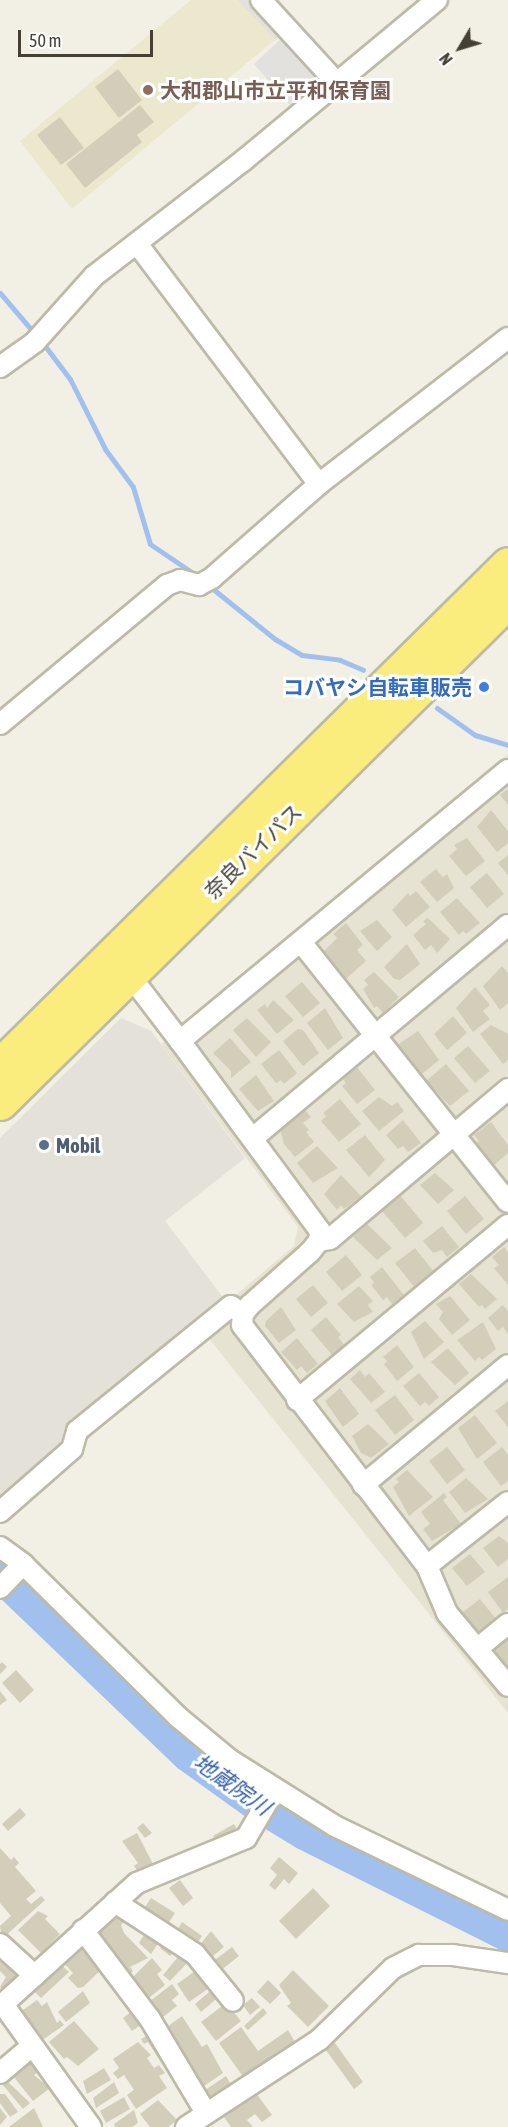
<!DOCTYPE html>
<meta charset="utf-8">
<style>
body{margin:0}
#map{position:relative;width:508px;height:2127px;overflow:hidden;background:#f2f0e4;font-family:"Asap Condensed","Noto Sans JP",sans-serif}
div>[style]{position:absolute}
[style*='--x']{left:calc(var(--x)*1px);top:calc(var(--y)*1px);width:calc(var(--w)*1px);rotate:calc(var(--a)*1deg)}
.residential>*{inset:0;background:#e6e3d3}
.industrial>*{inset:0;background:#e4e1d9}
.education>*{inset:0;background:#ebe8ce}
.parking>*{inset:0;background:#e2e1dd}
.stream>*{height:5px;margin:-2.5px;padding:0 2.5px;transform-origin:2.5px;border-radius:2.5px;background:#a1c0ee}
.river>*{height:33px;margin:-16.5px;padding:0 16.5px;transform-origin:16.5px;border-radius:16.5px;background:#a1c0ee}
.building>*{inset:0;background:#d3ceba}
.roads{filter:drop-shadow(2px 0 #bdbaa7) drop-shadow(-2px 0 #bdbaa7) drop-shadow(0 2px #bdbaa7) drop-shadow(0 -2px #bdbaa7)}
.minor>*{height:20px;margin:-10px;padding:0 10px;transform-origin:10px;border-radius:10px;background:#fff}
.trunk>*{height:33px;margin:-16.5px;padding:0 16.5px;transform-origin:16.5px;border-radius:16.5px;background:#fbec7e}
.dots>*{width:16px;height:16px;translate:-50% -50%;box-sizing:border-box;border:3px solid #fff;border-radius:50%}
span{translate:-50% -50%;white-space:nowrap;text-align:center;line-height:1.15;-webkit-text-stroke:6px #fff;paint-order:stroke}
.education-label{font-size:21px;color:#785e54;font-weight:700}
.left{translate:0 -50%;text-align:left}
.shop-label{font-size:21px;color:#366cbe;font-weight:700}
.right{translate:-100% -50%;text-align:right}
.street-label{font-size:21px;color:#444134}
.service-label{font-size:21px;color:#4e5e75;font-weight:700}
.water-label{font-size:22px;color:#3160ad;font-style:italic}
.north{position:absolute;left:430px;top:18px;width:60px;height:60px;-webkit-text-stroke:4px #fff;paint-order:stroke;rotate:232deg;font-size:16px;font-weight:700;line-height:24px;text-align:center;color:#444134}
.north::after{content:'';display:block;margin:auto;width:21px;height:27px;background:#444134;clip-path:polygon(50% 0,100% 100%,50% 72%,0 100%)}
.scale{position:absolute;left:18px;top:30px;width:135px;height:27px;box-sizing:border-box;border:3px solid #444134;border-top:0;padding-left:8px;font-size:18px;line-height:21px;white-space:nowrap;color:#444134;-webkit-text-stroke:4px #fff;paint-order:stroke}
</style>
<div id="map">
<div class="residential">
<div style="clip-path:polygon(508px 754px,508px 1713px,199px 1326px,294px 1246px,298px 1227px,161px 1044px)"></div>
</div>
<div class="industrial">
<div style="clip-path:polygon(121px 1018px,151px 1031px,245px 1158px,165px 1221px,222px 1296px,187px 1325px,189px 1334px,72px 1446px,0 1506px,0 1138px)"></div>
</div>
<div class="education">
<div style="clip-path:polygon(191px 0,252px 0,283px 33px,72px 209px,20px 141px)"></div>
</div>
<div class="parking">
<div style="clip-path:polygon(238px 0,252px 0,283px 33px,275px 40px)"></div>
<div style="clip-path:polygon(284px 36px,327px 82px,296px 112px,254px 64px)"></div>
</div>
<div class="stream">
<div style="--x:0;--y:293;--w:55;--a:49.4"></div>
<div style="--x:42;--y:342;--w:46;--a:52.9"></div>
<div style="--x:70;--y:379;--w:78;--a:63.4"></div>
<div style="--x:105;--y:449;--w:47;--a:53.6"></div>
<div style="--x:133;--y:487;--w:59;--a:73.4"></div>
<div style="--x:150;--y:544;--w:59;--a:34"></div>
<div style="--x:208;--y:585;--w:86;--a:38.9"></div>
<div style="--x:275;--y:639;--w:31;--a:31"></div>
<div style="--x:302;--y:655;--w:38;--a:7"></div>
<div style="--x:340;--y:660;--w:25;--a:23"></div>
<div style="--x:437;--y:708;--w:47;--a:35.4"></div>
<div style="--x:475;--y:735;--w:34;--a:17"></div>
</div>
<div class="river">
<div style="--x:0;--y:1575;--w:260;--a:43.8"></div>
<div style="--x:188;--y:1755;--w:82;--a:35.6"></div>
<div style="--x:255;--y:1803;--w:57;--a:31.5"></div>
<div style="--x:304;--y:1833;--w:228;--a:26.6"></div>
</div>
<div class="building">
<div style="clip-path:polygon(118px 69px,142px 100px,119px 118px,95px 87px)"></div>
<div style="clip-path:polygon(140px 105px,154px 122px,137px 135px,142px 142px,85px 188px,66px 164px)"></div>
<div style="clip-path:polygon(60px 117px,84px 148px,61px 165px,37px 135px)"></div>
<div style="clip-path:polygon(508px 789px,508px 805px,500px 795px)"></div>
<div style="clip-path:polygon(491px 810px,508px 831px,508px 843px,497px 852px,477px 827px)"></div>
<div style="clip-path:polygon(467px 838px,485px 861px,466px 876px,449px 856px,457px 849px,454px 845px)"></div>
<div style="clip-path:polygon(508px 855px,508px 875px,498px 863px)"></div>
<div style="clip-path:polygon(436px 869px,443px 877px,447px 874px,454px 888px,437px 902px,420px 882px)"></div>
<div style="clip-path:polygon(487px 873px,504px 894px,487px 908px,470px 887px)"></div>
<div style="clip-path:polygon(416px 891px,430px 907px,406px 927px,392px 910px,408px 893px,410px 896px)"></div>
<div style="clip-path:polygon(457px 898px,480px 923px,466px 934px,463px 931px,459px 935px,440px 912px)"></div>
<div style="clip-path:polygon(428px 918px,450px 939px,437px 953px,431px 945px,425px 950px,413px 935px,426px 924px,423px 921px)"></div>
<div style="clip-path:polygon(377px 920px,392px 937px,377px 951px,360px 931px)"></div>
<div style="clip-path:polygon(346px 923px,363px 945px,357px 950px,366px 961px,346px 979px,323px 952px,337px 938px,333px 934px)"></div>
<div style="clip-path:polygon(407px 944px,420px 964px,400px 980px,394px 979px,384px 967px)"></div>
<div style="clip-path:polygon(502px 966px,508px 973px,508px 1003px,500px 1010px,483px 986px)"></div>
<div style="clip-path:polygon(374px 972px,399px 997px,383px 1013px,377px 1006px,374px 1008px,363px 989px,368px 985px,364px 980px)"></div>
<div style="clip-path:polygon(302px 982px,320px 1003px,303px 1017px,285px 996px)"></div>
<div style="clip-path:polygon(475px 987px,490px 1005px,483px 1011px,490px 1019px,473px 1032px,456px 1008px)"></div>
<div style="clip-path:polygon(273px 1000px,294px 1020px,277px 1034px,257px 1010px,265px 1004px,267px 1008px)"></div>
<div style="clip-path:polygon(325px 1008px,343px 1038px,328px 1050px,307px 1023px)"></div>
<div style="clip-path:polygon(453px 1016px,467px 1033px,447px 1050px,434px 1034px)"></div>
<div style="clip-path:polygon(247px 1018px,271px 1042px,256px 1057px,233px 1030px)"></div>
<div style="clip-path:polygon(491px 1025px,508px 1034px,508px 1060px,503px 1064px,480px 1034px)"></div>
<div style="clip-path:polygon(298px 1029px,303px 1030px,319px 1053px,303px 1066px,283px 1041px)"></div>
<div style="clip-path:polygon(418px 1031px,439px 1060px,422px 1074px,397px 1045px)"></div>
<div style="clip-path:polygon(230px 1038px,251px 1062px,231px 1078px,231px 1071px,213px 1053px)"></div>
<div style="clip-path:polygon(468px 1046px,490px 1071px,475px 1083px,454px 1058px)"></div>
<div style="clip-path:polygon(279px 1050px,297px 1073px,284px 1084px,281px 1080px,276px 1083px,261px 1064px)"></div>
<div style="clip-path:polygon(446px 1064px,469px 1091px,450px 1106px,426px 1081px)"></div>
<div style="clip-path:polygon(357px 1067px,375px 1090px,357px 1104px,342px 1086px,346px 1083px,343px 1079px)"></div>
<div style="clip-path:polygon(256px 1075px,274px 1101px,258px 1111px,239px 1089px)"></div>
<div style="clip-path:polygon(379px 1097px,392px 1106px,397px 1102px,404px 1111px,379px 1131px,362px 1111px)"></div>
<div style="clip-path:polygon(340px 1099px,361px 1124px,339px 1142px,321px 1121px,326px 1116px,323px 1113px)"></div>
<div style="clip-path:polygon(304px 1109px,311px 1117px,303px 1123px,309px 1130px,306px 1132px,314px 1142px,295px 1157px,284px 1144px,280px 1129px)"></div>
<div style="clip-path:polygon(403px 1120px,421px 1143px,408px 1152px,403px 1146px,398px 1149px,386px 1135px)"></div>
<div style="clip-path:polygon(491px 1122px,508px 1145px,508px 1153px,493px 1166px,475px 1144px,479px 1141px,474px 1135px)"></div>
<div style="clip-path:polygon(365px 1135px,385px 1160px,369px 1177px,346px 1150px)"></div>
<div style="clip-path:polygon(317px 1146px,338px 1168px,313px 1183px,297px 1163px)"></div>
<div style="clip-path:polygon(435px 1173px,454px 1190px,438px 1204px,420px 1185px)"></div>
<div style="clip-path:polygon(341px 1175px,361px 1196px,344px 1209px,341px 1205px,337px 1210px,324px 1194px)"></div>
<div style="clip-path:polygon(400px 1195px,423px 1223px,405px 1238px,382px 1211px)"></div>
<div style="clip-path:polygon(465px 1196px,484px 1219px,466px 1234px,447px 1211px)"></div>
<div style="clip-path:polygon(367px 1224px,392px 1248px,377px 1260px,353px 1237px)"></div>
<div style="clip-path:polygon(442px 1226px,459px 1247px,447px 1257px,442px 1250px,433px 1253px,423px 1241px)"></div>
<div style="clip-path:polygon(504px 1247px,508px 1252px,508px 1285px,494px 1268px,499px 1265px,492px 1257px)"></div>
<div style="clip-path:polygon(415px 1248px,434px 1272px,415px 1288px,395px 1263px)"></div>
<div style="clip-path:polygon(346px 1255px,362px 1275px,342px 1291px,326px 1272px)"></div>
<div style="clip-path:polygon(382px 1267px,404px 1295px,392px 1304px,387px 1297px,383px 1300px,371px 1285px,374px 1283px,370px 1277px)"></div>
<div style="clip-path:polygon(471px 1274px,497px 1299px,485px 1309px,482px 1305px,479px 1307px,459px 1284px)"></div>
<div style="clip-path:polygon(313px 1285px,328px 1303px,311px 1317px,296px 1299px)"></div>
<div style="clip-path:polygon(359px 1286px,373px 1301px,368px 1305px,373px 1312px,354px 1322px,337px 1304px)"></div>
<div style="clip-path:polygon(450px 1296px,470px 1320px,452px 1335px,439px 1319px,443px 1312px,436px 1304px)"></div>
<div style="clip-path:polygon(503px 1305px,508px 1311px,508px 1334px,503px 1327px,498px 1331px,488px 1318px)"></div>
<div style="clip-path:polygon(281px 1307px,296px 1330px,279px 1343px,265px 1326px,266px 1321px)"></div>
<div style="clip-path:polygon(326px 1317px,341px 1335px,338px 1337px,344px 1345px,332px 1355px,311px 1330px)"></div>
<div style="clip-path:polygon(425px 1321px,444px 1342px,424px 1359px,411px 1332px)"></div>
<div style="clip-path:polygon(483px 1322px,496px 1349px,482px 1360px,479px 1357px,475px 1361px,457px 1340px)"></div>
<div style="clip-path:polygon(297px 1338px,318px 1364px,307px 1373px,301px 1366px,297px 1370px,281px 1352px)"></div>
<div style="clip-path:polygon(397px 1345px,414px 1367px,397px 1381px,384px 1364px,387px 1361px,383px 1357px)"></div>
<div style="clip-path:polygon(448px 1348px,469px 1373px,455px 1385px,431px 1362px)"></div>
<div style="clip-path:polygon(360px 1370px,365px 1377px,369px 1373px,385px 1392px,371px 1403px,350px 1379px)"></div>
<div style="clip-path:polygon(419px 1373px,439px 1397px,429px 1406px,425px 1402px,420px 1406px,403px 1386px)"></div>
<div style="clip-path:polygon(340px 1388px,359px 1414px,343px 1427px,325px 1401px)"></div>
<div style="clip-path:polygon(395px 1395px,414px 1420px,395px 1435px,375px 1410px)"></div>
<div style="clip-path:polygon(508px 1401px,508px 1427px,495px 1411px)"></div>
<div style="clip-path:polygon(475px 1415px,497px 1443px,477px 1459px,458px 1428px)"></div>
<div style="clip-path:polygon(368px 1424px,389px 1444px,371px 1458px,361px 1453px,352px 1436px)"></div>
<div style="clip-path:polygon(447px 1447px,465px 1470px,447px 1484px,429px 1461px)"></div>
<div style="clip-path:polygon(502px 1447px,508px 1455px,508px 1481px,501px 1486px,483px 1462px)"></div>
<div style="clip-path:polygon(407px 1470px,433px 1497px,409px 1516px,393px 1487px,399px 1482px,396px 1479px)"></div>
<div style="clip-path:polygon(466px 1478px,488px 1499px,465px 1513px,449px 1492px)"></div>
<div style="clip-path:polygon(444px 1493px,447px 1497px,443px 1500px,461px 1524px,432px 1541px,423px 1529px,430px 1524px,421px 1512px)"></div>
<div style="clip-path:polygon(499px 1536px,508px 1543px,508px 1559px,498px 1567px,483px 1548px)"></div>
<div style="clip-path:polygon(470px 1554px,485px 1572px,467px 1586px,452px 1568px)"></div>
<div style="clip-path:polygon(508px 1577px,508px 1609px,503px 1613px,488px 1592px)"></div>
<div style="clip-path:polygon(480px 1599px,496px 1619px,477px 1632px,460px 1614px)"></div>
<div style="clip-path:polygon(508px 1638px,508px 1670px,506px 1671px,493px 1650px)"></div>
<div style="clip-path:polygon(2px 1662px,7px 1667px,0 1674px,0 1664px)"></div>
<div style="clip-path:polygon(16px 1670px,34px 1690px,20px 1703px,2px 1683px)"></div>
<div style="clip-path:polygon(0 1691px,7px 1700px,0 1705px)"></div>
<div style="clip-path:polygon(20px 1808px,26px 1815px,8px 1831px,2px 1824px)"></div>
<div style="clip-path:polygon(143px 1823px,152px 1833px,145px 1838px,137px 1828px)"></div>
<div style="clip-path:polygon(234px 1824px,240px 1834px,219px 1846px,213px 1836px)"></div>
<div style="clip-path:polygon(137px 1833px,153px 1864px,146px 1873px,144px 1870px,139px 1873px,134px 1866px,138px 1863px,122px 1841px)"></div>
<div style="clip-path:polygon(0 1848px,11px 1860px,14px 1857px,19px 1863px,15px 1867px,36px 1891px,26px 1899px,31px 1904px,41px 1896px,45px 1900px,2px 1939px,0 1926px,11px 1916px,0 1903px)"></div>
<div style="clip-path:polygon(279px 1857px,298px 1873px,289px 1884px,284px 1879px,275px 1890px,269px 1885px,277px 1875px,270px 1868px)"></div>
<div style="clip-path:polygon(180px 1880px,193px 1898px,183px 1906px,169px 1888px)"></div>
<div style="clip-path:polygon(313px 1888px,330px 1906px,296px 1939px,279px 1921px)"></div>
<div style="clip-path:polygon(151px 1898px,175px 1913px,166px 1927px,142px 1912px)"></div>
<div style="clip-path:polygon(38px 1911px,48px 1916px,45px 1919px,60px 1934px,41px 1953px,18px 1930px)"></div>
<div style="clip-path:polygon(117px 1912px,125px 1921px,121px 1925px,124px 1933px,148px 1958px,130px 1967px,133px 1971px,125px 1978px,91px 1933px)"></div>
<div style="clip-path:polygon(182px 1922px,202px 1936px,195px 1947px,175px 1934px)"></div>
<div style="clip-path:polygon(147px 1930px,161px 1939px,151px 1954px,139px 1943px)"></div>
<div style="clip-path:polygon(211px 1931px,224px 1947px,208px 1960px,198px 1947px)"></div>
<div style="clip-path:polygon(82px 1942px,105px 1966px,83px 1987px,78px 1988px,68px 1978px,73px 1973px,62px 1961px)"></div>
<div style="clip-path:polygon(165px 1942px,175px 1950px,170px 1956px,160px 1948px)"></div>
<div style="clip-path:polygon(232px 1947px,239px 1956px,220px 1971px,212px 1962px)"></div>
<div style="clip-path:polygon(0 1952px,26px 1975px,7px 1994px,0 1987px,6px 1977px,0 1971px)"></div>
<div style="clip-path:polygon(182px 1952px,190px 1960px,170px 1981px,163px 1975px)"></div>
<div style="clip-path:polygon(152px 1958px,162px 1970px,157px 1974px,165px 1985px,144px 2002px,128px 1982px)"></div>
<div style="clip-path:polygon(59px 1963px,69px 1972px,41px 1998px,34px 1991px)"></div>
<div style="clip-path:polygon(198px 1969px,215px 1984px,189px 2002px,177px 1984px)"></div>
<div style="clip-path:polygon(293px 1970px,329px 2006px,308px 2027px,287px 2006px,291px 2003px,279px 1985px)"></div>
<div style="clip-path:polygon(268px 1980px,281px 1993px,270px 2004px,257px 1992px)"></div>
<div style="clip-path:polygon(172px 1984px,179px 1994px,172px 2000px,177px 2006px,158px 2021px,145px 2005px)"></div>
<div style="clip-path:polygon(215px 1987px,221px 1995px,201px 2012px,195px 2004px)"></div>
<div style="clip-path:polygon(83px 1991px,90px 2003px,66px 2022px,58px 2012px)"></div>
<div style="clip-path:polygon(252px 1998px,260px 2007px,250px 2015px,243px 2005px)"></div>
<div style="clip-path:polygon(37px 2000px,42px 2006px,47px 2002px,57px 2023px,60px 2020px,64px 2025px,38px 2043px,16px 2015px)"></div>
<div style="clip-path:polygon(226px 2003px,241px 2021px,216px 2041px,201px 2022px)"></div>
<div style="clip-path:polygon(263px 2008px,267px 2013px,248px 2030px,244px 2026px)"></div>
<div style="clip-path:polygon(135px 2009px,145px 2022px,132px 2031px,123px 2018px)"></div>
<div style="clip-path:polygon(182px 2016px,202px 2047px,207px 2044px,223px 2073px,204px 2086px,163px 2030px)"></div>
<div style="clip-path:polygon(74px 2021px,99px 2049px,78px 2066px,67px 2057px,64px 2059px,49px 2042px)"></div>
<div style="clip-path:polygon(241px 2027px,258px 2051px,288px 2030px,295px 2042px,244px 2078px,219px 2043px)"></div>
<div style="clip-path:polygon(152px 2033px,178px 2075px,172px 2079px,148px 2042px,144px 2044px,141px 2039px)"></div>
<div style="clip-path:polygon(332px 2039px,363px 2082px,354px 2089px,323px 2046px)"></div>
<div style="clip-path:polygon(138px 2042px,151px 2055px,147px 2058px,154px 2068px,159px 2065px,165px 2073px,159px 2076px,167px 2088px,136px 2109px,127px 2095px,134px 2090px,124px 2075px,118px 2079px,113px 2073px,119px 2068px,113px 2059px)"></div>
<div style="clip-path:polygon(31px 2057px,41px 2070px,34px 2075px,50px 2088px,33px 2101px,13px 2076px)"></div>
<div style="clip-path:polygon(104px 2068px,111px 2080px,87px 2094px,83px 2081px)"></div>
<div style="clip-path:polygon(226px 2076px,232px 2086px,207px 2101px,202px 2092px)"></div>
<div style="clip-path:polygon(6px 2080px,30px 2103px,23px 2109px,2px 2084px)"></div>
<div style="clip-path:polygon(114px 2082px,119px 2093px,96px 2108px,93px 2098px)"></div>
<div style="clip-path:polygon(256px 2093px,272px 2115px,262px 2122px,255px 2114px,247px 2120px,253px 2127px,231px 2127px,224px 2117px)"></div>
<div style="clip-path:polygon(0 2094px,5px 2094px,18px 2112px,10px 2117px,0 2103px)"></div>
<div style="clip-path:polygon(124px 2097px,130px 2109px,106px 2123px,100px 2111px)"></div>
<div style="clip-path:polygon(158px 2100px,177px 2120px,168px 2127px,150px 2127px,140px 2114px)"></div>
<div style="clip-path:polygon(0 2108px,7px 2117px,0 2125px)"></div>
<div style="clip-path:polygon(34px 2108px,43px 2127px,9px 2127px)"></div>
<div style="clip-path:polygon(134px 2110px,138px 2123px,132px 2127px,115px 2127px,114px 2124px)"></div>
</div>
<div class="roads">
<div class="minor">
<div style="--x:261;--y:0;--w:113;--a:47.5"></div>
<div style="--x:138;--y:245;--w:300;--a:52.9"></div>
<div style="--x:0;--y:367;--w:43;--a:-35.5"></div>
<div style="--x:35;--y:342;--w:89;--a:-48.2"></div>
<div style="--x:94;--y:276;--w:190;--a:-37.7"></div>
<div style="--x:244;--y:160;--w:251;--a:-39.7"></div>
<div style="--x:0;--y:724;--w:217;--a:-39.8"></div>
<div style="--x:167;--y:585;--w:14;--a:-21"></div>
<div style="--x:180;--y:580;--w:20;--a:15"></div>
<div style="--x:199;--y:585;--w:15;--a:-28"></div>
<div style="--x:212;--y:578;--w:142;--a:-41.3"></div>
<div style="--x:319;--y:484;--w:239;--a:-37.7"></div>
<div style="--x:301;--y:942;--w:332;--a:51.5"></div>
<div style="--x:128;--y:973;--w:86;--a:52.6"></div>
<div style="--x:180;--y:1041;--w:425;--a:-39.6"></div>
<div style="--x:180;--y:1041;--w:236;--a:53.6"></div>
<div style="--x:320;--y:1231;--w:10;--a:96"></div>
<div style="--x:319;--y:1241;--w:14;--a:129"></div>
<div style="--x:310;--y:1252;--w:80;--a:138.5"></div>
<div style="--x:250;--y:1305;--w:11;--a:128"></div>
<div style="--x:243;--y:1314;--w:11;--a:95"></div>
<div style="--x:242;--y:1325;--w:304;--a:52.5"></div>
<div style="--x:427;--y:1566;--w:51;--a:66.9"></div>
<div style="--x:447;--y:1613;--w:95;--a:50.1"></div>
<div style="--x:253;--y:1138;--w:332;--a:-39.9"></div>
<div style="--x:319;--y:1241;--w:11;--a:-10"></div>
<div style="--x:330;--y:1239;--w:233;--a:-40.1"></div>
<div style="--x:297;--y:1400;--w:274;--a:-39.7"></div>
<div style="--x:363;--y:1485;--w:188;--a:-39.6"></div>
<div style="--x:0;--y:1512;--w:96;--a:-41.2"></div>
<div style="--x:72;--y:1449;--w:19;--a:-74"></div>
<div style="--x:77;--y:1431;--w:198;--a:-39.1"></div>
<div style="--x:231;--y:1306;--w:14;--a:34"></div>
<div style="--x:0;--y:1547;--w:29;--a:36"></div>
<div style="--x:23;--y:1564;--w:218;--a:44.6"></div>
<div style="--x:178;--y:1717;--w:67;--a:39.6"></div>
<div style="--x:230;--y:1760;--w:124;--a:32.2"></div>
<div style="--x:335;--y:1826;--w:192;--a:25.9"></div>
<div style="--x:427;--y:1566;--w:103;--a:-38.3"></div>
<div style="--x:0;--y:1588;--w:33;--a:-46"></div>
<div style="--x:478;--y:1648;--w:38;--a:-39"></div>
<div style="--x:115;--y:1902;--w:95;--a:33"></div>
<div style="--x:195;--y:1954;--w:60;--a:51"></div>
<div style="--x:83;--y:1930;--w:111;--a:53"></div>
<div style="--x:150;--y:2019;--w:109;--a:59.2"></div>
<div style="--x:0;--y:1944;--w:47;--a:42.4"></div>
<div style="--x:0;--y:2073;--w:42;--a:-40.2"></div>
<div style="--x:91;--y:2127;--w:151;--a:-125.6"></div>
<div style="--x:3;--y:2004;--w:181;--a:-42.1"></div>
<div style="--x:137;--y:1883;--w:118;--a:-22.4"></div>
<div style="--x:246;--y:1838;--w:57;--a:-59.4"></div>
<div style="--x:186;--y:2127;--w:159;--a:-33.2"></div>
<div style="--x:319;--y:2040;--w:103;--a:-44.2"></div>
<div style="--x:393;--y:1968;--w:29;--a:-27"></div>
<div style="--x:419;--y:1955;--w:34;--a:0"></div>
<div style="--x:453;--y:1955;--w:56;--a:8.3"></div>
</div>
<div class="trunk">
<div style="--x:0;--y:1065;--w:713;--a:-44.6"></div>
<div style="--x:0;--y:1103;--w:714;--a:-44.66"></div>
</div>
</div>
<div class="dots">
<div style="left:148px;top:90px;background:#8d6e63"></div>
<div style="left:484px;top:687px;background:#3f7fe0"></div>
<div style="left:44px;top:1145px;background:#5c6f8a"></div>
</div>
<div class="education-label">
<span class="left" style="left:160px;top:90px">大和郡山市立平和保育園</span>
</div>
<div class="shop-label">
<span class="right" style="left:472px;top:687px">コバヤシ自転車販売</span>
</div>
<div class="street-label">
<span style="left:253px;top:851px;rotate:-44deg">奈良バイパス</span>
</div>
<div class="service-label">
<span class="left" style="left:56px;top:1145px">Mobil</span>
</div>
<div class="water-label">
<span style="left:232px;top:1785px;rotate:35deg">地蔵院川</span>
</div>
<div class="north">N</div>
<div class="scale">50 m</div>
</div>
